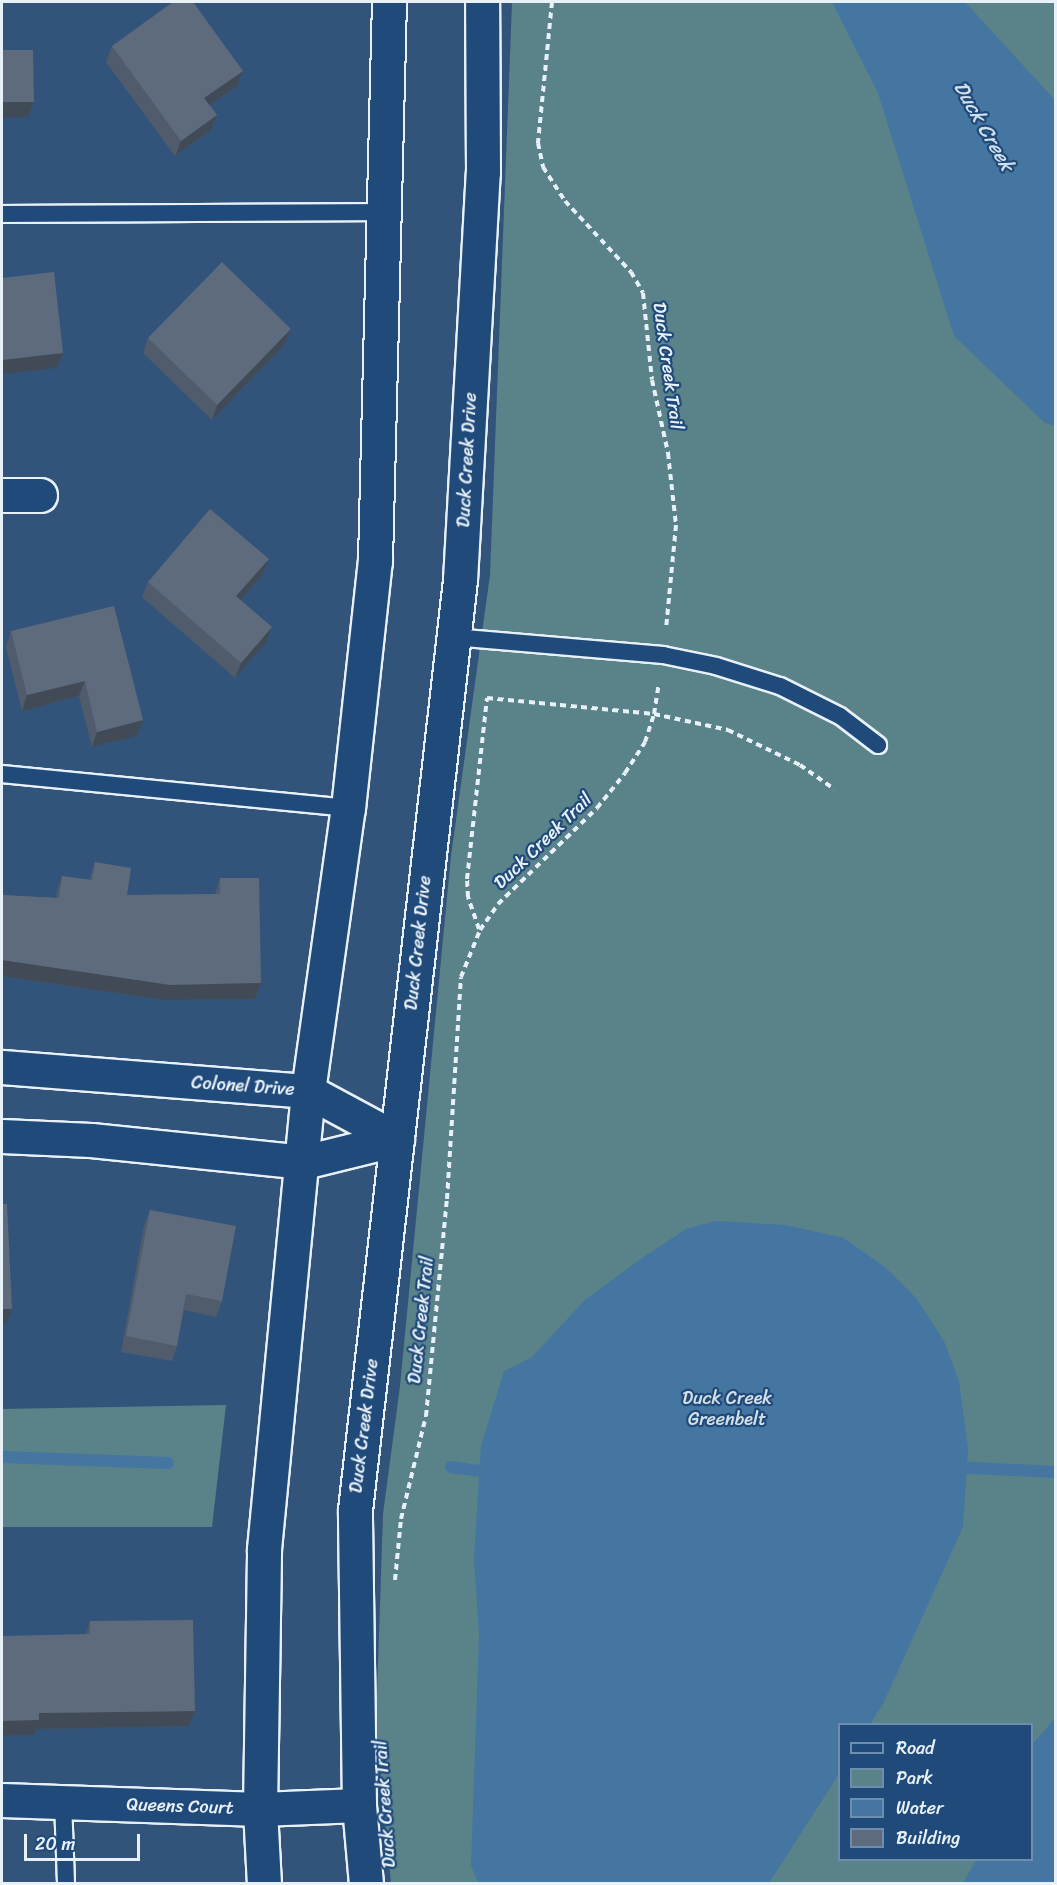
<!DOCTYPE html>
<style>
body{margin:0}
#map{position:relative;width:1057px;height:1885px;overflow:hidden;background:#32547b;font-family:Sriracha,sans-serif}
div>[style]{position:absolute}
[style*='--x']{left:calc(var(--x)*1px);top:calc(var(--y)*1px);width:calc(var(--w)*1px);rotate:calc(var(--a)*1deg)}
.green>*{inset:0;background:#598289}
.water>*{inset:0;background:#4576a2}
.stream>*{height:12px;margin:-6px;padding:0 6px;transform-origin:6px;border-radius:6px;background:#4576a2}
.path>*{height:4px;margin-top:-2px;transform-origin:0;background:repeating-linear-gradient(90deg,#e8f1f8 0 6px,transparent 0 10.5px)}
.roads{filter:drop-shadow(2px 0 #e8f1f8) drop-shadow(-2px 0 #e8f1f8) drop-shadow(0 2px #e8f1f8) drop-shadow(0 -2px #e8f1f8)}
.lane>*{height:16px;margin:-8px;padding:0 8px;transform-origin:8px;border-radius:8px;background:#1f4a7a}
.street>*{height:33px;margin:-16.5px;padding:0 16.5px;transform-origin:16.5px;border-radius:16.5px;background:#1f4a7a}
.secondary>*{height:33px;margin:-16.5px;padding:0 16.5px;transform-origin:16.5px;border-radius:16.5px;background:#1f4a7a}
.wall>*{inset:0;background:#505c6c}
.shaded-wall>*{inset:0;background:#414b58}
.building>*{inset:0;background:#5d6b7d}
span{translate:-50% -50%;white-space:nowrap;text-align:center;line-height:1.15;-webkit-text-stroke:4.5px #1f4a7a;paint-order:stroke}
.street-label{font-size:18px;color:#e8f1f8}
.park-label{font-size:18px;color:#d3e0e7}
.water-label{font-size:20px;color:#d0dfeb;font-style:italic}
.frame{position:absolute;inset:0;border:3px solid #e8f1f8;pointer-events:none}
.legend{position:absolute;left:838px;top:1723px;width:195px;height:138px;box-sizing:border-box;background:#1f4a7a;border:2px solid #6f8dac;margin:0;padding:8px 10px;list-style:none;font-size:18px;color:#e8f1f8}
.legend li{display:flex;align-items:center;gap:12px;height:30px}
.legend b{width:30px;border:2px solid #6f8dac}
.scale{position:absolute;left:24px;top:1834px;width:116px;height:27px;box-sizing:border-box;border:3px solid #e8f1f8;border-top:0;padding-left:8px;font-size:18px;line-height:21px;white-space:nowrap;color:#e8f1f8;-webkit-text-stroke:4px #1f4a7a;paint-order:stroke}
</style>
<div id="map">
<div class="green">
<div style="clip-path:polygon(evenodd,512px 2px,1055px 2px,1055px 1883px,391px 1884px,376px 1725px,383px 1514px,400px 1386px,451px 856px,490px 575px,512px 2px,840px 1724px,1032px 1724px,1032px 1860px,840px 1860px,840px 1724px)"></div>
<div style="clip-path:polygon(226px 1405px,212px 1527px,2px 1527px,2px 1409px)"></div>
</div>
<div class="water">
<div style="clip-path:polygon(832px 2px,965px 2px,1055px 100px,1055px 426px,1045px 423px,954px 336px,878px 93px)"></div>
<div style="clip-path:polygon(715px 1221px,786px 1225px,844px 1238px,886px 1268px,917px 1299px,944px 1341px,959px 1381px,968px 1449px,963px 1527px,883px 1704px,870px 1724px,840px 1724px,839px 1774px,769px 1883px,478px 1883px,471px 1865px,479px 1635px,474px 1559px,481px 1446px,504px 1371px,531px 1358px,585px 1300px,642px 1258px,686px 1229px)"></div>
<div style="clip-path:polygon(1055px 1718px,1055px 1883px,963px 1883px,976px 1860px,1032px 1860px,1032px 1745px)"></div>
</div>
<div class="stream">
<div style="--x:2;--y:1457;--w:166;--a:2.1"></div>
<div style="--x:451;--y:1467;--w:43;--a:7.9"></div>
<div style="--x:953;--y:1467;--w:103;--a:2.8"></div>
</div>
<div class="path">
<div style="--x:552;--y:2;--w:142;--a:95.7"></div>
<div style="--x:538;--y:143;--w:25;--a:78"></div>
<div style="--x:543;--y:167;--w:40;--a:57.1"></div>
<div style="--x:565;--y:201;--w:97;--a:47.1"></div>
<div style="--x:631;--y:272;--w:24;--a:60"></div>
<div style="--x:643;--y:293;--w:87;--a:84.1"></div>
<div style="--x:652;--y:380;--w:75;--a:77.6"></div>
<div style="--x:668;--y:453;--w:72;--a:83.7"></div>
<div style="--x:676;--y:525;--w:104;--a:95.5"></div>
<div style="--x:479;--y:929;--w:34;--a:-109"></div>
<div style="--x:468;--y:897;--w:18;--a:-93"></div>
<div style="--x:467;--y:879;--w:182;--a:-83.7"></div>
<div style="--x:487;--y:698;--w:168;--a:5.5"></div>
<div style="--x:654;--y:714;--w:76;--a:12.2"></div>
<div style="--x:728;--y:730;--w:80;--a:25.9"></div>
<div style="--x:800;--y:765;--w:42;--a:35.2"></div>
<div style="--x:395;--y:1580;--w:61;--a:-84.4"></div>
<div style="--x:401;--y:1519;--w:106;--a:-76.4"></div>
<div style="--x:426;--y:1416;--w:218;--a:-84.5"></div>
<div style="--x:447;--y:1199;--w:222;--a:-86.4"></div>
<div style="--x:461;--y:977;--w:51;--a:-68"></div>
<div style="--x:480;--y:930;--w:32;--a:-55"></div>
<div style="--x:498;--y:904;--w:138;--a:-44.1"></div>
<div style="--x:597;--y:808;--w:45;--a:-51.3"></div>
<div style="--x:625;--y:773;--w:37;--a:-57"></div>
<div style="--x:645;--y:742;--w:29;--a:-72"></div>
<div style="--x:654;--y:714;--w:30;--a:-81"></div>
</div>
<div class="roads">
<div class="lane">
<div style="--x:2;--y:214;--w:384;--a:-0.3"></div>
<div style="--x:453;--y:637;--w:211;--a:4.9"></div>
<div style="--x:663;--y:655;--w:54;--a:11.7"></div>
<div style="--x:716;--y:666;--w:67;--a:17.4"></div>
<div style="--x:780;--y:686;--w:67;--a:26.6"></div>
<div style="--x:840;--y:716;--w:48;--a:37.3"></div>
<div style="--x:2;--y:774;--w:348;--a:5.6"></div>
<div style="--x:63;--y:1801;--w:83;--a:87.9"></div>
</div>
<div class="street">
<div style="--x:2;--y:495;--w:38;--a:0"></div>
<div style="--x:2;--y:1800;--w:258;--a:2"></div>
<div style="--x:260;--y:1809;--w:99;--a:-2.3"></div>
</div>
<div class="secondary">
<div style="--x:2;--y:1067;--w:307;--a:4.5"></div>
<div style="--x:308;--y:1091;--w:101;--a:28.3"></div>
<div style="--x:2;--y:1136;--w:89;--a:2.6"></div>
<div style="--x:91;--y:1140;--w:214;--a:5.9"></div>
<div style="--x:304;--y:1162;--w:96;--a:-13.9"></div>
<div style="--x:264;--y:1884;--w:75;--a:-93.1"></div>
<div style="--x:260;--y:1809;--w:260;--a:-89.1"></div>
<div style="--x:264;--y:1549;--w:460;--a:-84.5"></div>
<div style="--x:308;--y:1091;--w:286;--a:-82"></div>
<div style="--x:348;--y:808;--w:248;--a:-83.8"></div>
<div style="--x:375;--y:561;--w:559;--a:-88.57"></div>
<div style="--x:366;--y:1884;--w:79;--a:-95.1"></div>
<div style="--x:359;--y:1805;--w:295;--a:-90.8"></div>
<div style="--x:355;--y:1510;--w:936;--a:-83.56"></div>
<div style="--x:460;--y:580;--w:409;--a:-86.8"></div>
<div style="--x:483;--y:172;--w:170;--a:-90.3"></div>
</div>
</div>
<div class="wall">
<div style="clip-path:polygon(112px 46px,243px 71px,237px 86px,210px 105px,217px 115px,211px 130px,175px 156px,106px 62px)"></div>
<div style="clip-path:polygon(148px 338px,285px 344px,212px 420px,143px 353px)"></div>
<div style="clip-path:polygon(269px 559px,263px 574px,241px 600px,266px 643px,235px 678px,142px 597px,148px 582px)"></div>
<div style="clip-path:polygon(11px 631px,143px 720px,137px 736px,92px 747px,79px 696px,22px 711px,6px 647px)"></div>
<div style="clip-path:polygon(95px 862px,127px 895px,215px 894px,220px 878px,255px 999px,164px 1000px,2px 976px,2px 895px,56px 898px,57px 891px,62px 876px,89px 880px)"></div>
<div style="clip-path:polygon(150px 1210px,222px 1301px,216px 1317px,184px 1310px,177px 1346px,172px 1361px,121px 1352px,144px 1225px)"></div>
<div style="clip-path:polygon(90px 1621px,195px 1711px,189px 1726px,36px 1729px,34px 1735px,2px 1736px,86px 1634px)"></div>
</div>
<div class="shaded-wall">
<div style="clip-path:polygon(243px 71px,237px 86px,199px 113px,204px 98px)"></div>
<div style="clip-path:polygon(2px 102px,34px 102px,28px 117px,2px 118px)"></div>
<div style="clip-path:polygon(217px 115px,211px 130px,175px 156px,181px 141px)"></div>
<div style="clip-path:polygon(291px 329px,285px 344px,212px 420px,217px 405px)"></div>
<div style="clip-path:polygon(63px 353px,57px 368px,2px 374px,2px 360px)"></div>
<div style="clip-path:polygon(269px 559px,263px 574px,231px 612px,236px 596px)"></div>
<div style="clip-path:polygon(272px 627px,266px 643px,235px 678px,241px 663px)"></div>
<div style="clip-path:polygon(85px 681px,79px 696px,22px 711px,27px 695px)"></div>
<div style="clip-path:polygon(143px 720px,137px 736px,92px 747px,97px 732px)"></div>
<div style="clip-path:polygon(2px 960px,261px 983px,255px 999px,164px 1000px,2px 976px)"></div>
<div style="clip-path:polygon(2px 1309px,12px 1309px,6px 1324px,2px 1324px)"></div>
<div style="clip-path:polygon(195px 1711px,189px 1726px,36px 1729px,34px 1735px,2px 1736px,2px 1721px,39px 1713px)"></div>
</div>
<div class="building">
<div style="clip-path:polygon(173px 2px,193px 2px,243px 71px,204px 98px,217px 115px,181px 141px,112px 46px)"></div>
<div style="clip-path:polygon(2px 50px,33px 50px,34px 102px,2px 102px)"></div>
<div style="clip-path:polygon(222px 262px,291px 329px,217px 405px,148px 338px)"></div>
<div style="clip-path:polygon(54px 272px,63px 353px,2px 360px,2px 278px)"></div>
<div style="clip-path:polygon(210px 509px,269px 559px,236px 596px,272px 627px,241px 663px,148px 582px)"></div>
<div style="clip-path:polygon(114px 606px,143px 720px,97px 732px,85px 681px,27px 695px,11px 631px)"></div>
<div style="clip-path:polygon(95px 862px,131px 868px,127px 895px,220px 894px,220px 878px,259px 878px,261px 983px,170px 985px,2px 960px,2px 895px,59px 898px,62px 876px,92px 880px)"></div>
<div style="clip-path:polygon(2px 1204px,7px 1204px,12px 1309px,2px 1309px)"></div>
<div style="clip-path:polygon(150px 1210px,236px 1226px,222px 1301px,186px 1294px,177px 1346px,126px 1336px)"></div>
<div style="clip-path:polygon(193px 1620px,195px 1711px,39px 1713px,39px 1720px,2px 1721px,2px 1636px,90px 1634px,90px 1621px)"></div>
</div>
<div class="street-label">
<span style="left:668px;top:366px;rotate:82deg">Duck Creek Trail</span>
<span style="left:467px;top:460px;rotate:-87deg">Duck Creek Drive</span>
<span style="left:543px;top:841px;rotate:-44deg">Duck Creek Trail</span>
<span style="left:418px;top:943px;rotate:-84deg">Duck Creek Drive</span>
<span style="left:243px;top:1086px;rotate:4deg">Colonel Drive</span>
<span style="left:421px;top:1320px;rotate:-84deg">Duck Creek Trail</span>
<span style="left:364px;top:1426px;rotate:-83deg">Duck Creek Drive</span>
<span style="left:385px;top:1804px;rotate:-94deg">Duck Creek Trail</span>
<span style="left:180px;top:1806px;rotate:2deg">Queens Court</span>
</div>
<div class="park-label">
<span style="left:727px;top:1409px">Duck Creek<br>Greenbelt</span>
</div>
<div class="water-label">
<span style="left:984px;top:126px;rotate:60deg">Duck Creek</span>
</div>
<div class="frame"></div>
<ul class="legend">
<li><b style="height:8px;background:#1f4a7a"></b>Road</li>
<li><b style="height:16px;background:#598289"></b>Park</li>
<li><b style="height:16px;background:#4576a2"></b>Water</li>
<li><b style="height:16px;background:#5d6b7d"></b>Building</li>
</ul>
<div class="scale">20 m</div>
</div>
